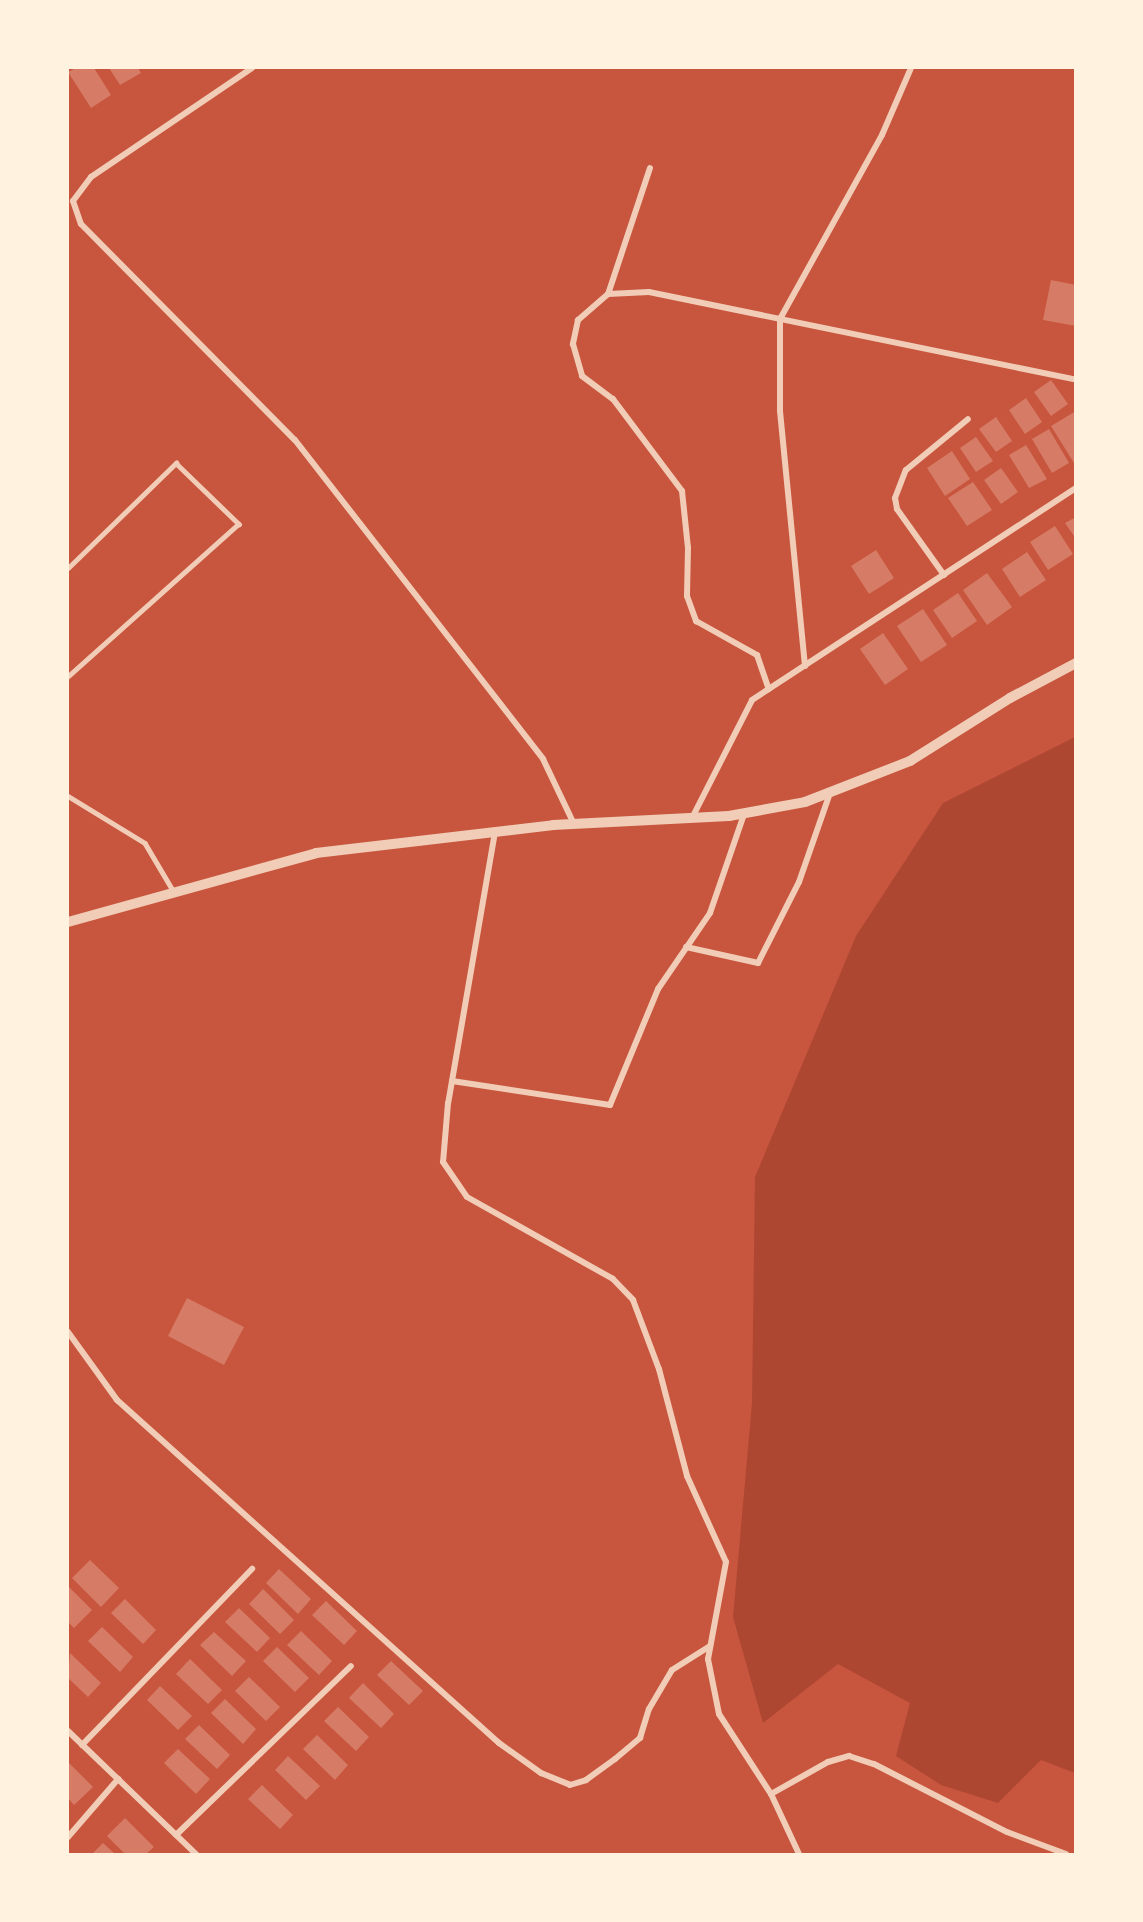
<!DOCTYPE html>
<style>
body{margin:0}
#map{position:relative;width:1143px;height:1922px;overflow:hidden;background:#c8553d;font-family:"PT Sans Narrow",sans-serif}
div>[style]{position:absolute}
[style*='--x']{left:calc(var(--x)*1px);top:calc(var(--y)*1px);width:calc(var(--w)*1px);rotate:calc(var(--a)*1deg)}
.green>*{inset:0;background:#ae4732}
.building>*{inset:0;background:#d67c66}
.service>*{height:4.5px;margin:-2.25px;padding:0 2.25px;transform-origin:2.25px;border-radius:2.25px;background:#f1ccb7}
.minor>*{height:6px;margin:-3px;padding:0 3px;transform-origin:3px;border-radius:3px;background:#f1ccb7}
.tertiary>*{height:10px;margin:-5px;padding:0 5px;transform-origin:5px;border-radius:5px;background:#f1ccb7}
span{translate:-50% -50%;white-space:nowrap;text-align:center;line-height:1.15;-webkit-text-stroke:4.5px #fff3e0;paint-order:stroke}
.frame{position:absolute;inset:0;border:69px solid #fff3e0;pointer-events:none}
</style>
<div id="map">
<div class="green">
<div style="clip-path:polygon(1075px 737px,1075px 1773px,1041px 1760px,998px 1803px,941px 1785px,896px 1756px,910px 1703px,838px 1664px,763px 1723px,733px 1617px,752px 1403px,755px 1177px,856px 936px,943px 803px)"></div>
</div>
<div class="building">
<div style="clip-path:polygon(76px 68px,94px 68px,111px 95px,91px 108px,68px 72px)"></div>
<div style="clip-path:polygon(109px 68px,138px 68px,141px 73px,120px 85px)"></div>
<div style="clip-path:polygon(1051px 280px,1076px 285px,1076px 326px,1043px 320px)"></div>
<div style="clip-path:polygon(1051px 380px,1068px 404px,1051px 416px,1034px 392px)"></div>
<div style="clip-path:polygon(1026px 398px,1042px 422px,1025px 434px,1009px 410px)"></div>
<div style="clip-path:polygon(1076px 411px,1076px 463px,1074px 463px,1051px 426px)"></div>
<div style="clip-path:polygon(996px 417px,1012px 441px,996px 452px,979px 429px)"></div>
<div style="clip-path:polygon(1049px 429px,1069px 463px,1052px 473px,1032px 439px)"></div>
<div style="clip-path:polygon(976px 437px,993px 461px,976px 472px,960px 448px)"></div>
<div style="clip-path:polygon(1026px 445px,1047px 479px,1029px 488px,1009px 455px)"></div>
<div style="clip-path:polygon(952px 451px,970px 479px,945px 496px,927px 468px)"></div>
<div style="clip-path:polygon(1001px 468px,1018px 492px,1001px 504px,984px 480px)"></div>
<div style="clip-path:polygon(973px 482px,992px 510px,967px 526px,948px 498px)"></div>
<div style="clip-path:polygon(1076px 517px,1076px 539px,1065px 523px)"></div>
<div style="clip-path:polygon(1055px 526px,1073px 554px,1048px 570px,1030px 542px)"></div>
<div style="clip-path:polygon(876px 550px,894px 578px,869px 594px,851px 566px)"></div>
<div style="clip-path:polygon(1027px 552px,1046px 580px,1020px 597px,1002px 569px)"></div>
<div style="clip-path:polygon(987px 573px,1012px 607px,987px 625px,963px 590px)"></div>
<div style="clip-path:polygon(958px 593px,977px 621px,952px 638px,933px 610px)"></div>
<div style="clip-path:polygon(923px 609px,947px 645px,921px 662px,897px 626px)"></div>
<div style="clip-path:polygon(883px 633px,908px 669px,885px 685px,860px 649px)"></div>
<div style="clip-path:polygon(187px 1298px,244px 1327px,224px 1365px,168px 1336px)"></div>
<div style="clip-path:polygon(90px 1560px,119px 1588px,101px 1607px,72px 1578px)"></div>
<div style="clip-path:polygon(279px 1569px,311px 1599px,298px 1614px,266px 1583px)"></div>
<div style="clip-path:polygon(68px 1586px,92px 1610px,74px 1628px,68px 1622px)"></div>
<div style="clip-path:polygon(263px 1589px,294px 1620px,280px 1634px,249px 1604px)"></div>
<div style="clip-path:polygon(125px 1599px,156px 1630px,143px 1644px,111px 1613px)"></div>
<div style="clip-path:polygon(326px 1601px,357px 1631px,344px 1645px,312px 1615px)"></div>
<div style="clip-path:polygon(239px 1608px,270px 1638px,257px 1652px,225px 1622px)"></div>
<div style="clip-path:polygon(102px 1627px,133px 1657px,120px 1672px,88px 1641px)"></div>
<div style="clip-path:polygon(301px 1631px,332px 1661px,319px 1675px,287px 1645px)"></div>
<div style="clip-path:polygon(214px 1632px,246px 1661px,232px 1676px,200px 1645px)"></div>
<div style="clip-path:polygon(277px 1647px,309px 1678px,295px 1692px,263px 1661px)"></div>
<div style="clip-path:polygon(70px 1653px,101px 1683px,88px 1697px,68px 1678px)"></div>
<div style="clip-path:polygon(190px 1659px,222px 1690px,208px 1704px,176px 1674px)"></div>
<div style="clip-path:polygon(391px 1661px,423px 1691px,409px 1705px,377px 1675px)"></div>
<div style="clip-path:polygon(249px 1677px,280px 1707px,266px 1721px,235px 1691px)"></div>
<div style="clip-path:polygon(363px 1683px,394px 1714px,381px 1728px,349px 1698px)"></div>
<div style="clip-path:polygon(160px 1686px,192px 1716px,178px 1730px,147px 1700px)"></div>
<div style="clip-path:polygon(225px 1699px,256px 1729px,243px 1744px,211px 1713px)"></div>
<div style="clip-path:polygon(338px 1707px,369px 1737px,356px 1751px,324px 1721px)"></div>
<div style="clip-path:polygon(199px 1725px,230px 1755px,217px 1769px,185px 1739px)"></div>
<div style="clip-path:polygon(317px 1735px,348px 1765px,335px 1780px,303px 1749px)"></div>
<div style="clip-path:polygon(178px 1749px,210px 1779px,196px 1794px,164px 1763px)"></div>
<div style="clip-path:polygon(288px 1756px,320px 1786px,306px 1800px,275px 1770px)"></div>
<div style="clip-path:polygon(68px 1762px,93px 1787px,74px 1805px,68px 1798px)"></div>
<div style="clip-path:polygon(262px 1785px,293px 1815px,280px 1829px,248px 1799px)"></div>
<div style="clip-path:polygon(125px 1818px,154px 1847px,146px 1854px,125px 1854px,107px 1836px)"></div>
<div style="clip-path:polygon(103px 1843px,115px 1854px,92px 1854px)"></div>
</div>
<div class="service">
<div style="--x:68;--y:568;--w:151;--a:-44.2"></div>
<div style="--x:176;--y:463;--w:88;--a:44.1"></div>
<div style="--x:239;--y:524;--w:229;--a:138.2"></div>
<div style="--x:68;--y:796;--w:90;--a:31.4"></div>
<div style="--x:145;--y:843;--w:57;--a:59.4"></div>
</div>
<div class="minor">
<div style="--x:252;--y:68;--w:194;--a:145.9"></div>
<div style="--x:91;--y:177;--w:30;--a:127"></div>
<div style="--x:73;--y:201;--w:24;--a:71"></div>
<div style="--x:81;--y:224;--w:304;--a:45.3"></div>
<div style="--x:295;--y:440;--w:404;--a:52.1"></div>
<div style="--x:543;--y:759;--w:72;--a:64.5"></div>
<div style="--x:650;--y:168;--w:133;--a:108.4"></div>
<div style="--x:608;--y:294;--w:40;--a:139"></div>
<div style="--x:578;--y:320;--w:25;--a:102"></div>
<div style="--x:573;--y:344;--w:33;--a:74"></div>
<div style="--x:582;--y:376;--w:39;--a:37"></div>
<div style="--x:613;--y:399;--w:115;--a:53.1"></div>
<div style="--x:682;--y:491;--w:57;--a:84"></div>
<div style="--x:688;--y:548;--w:48;--a:91.2"></div>
<div style="--x:687;--y:596;--w:27;--a:70"></div>
<div style="--x:696;--y:621;--w:70;--a:29.1"></div>
<div style="--x:757;--y:655;--w:36;--a:71"></div>
<div style="--x:608;--y:294;--w:41;--a:-2.8"></div>
<div style="--x:649;--y:292;--w:436;--a:11.6"></div>
<div style="--x:944;--y:575;--w:81;--a:-125.5"></div>
<div style="--x:897;--y:509;--w:11;--a:-100"></div>
<div style="--x:895;--y:498;--w:30;--a:-69"></div>
<div style="--x:906;--y:470;--w:80;--a:-39.4"></div>
<div style="--x:805;--y:666;--w:257;--a:-95.6"></div>
<div style="--x:780;--y:410;--w:91;--a:-90"></div>
<div style="--x:780;--y:319;--w:210;--a:-61"></div>
<div style="--x:882;--y:135;--w:73;--a:-66.6"></div>
<div style="--x:692;--y:818;--w:132;--a:-63"></div>
<div style="--x:752;--y:700;--w:387;--a:-33.2"></div>
<div style="--x:495;--y:832;--w:275;--a:99.8"></div>
<div style="--x:448;--y:1103;--w:59;--a:94.8"></div>
<div style="--x:443;--y:1162;--w:42;--a:55.6"></div>
<div style="--x:467;--y:1197;--w:167;--a:29.3"></div>
<div style="--x:613;--y:1279;--w:29;--a:46"></div>
<div style="--x:633;--y:1300;--w:74;--a:69.4"></div>
<div style="--x:659;--y:1369;--w:111;--a:75.3"></div>
<div style="--x:687;--y:1476;--w:94;--a:65.6"></div>
<div style="--x:726;--y:1562;--w:99;--a:100.5"></div>
<div style="--x:708;--y:1659;--w:56;--a:78.7"></div>
<div style="--x:719;--y:1714;--w:95;--a:57"></div>
<div style="--x:771;--y:1794;--w:66;--a:65"></div>
<div style="--x:686;--y:947;--w:74;--a:12.5"></div>
<div style="--x:758;--y:963;--w:91;--a:-63.2"></div>
<div style="--x:799;--y:882;--w:94;--a:-70.8"></div>
<div style="--x:452;--y:1081;--w:160;--a:8.6"></div>
<div style="--x:610;--y:1105;--w:126;--a:-67.5"></div>
<div style="--x:658;--y:989;--w:92;--a:-55.6"></div>
<div style="--x:710;--y:913;--w:105;--a:-71"></div>
<div style="--x:68;--y:1332;--w:84;--a:54.2"></div>
<div style="--x:117;--y:1400;--w:513;--a:41.92"></div>
<div style="--x:499;--y:1743;--w:52;--a:35.5"></div>
<div style="--x:541;--y:1773;--w:31;--a:22"></div>
<div style="--x:570;--y:1785;--w:17;--a:-17"></div>
<div style="--x:586;--y:1780;--w:36;--a:-36"></div>
<div style="--x:615;--y:1759;--w:33;--a:-40"></div>
<div style="--x:640;--y:1738;--w:30;--a:-73"></div>
<div style="--x:649;--y:1709;--w:45;--a:-59.5"></div>
<div style="--x:672;--y:1670;--w:45;--a:-32.3"></div>
<div style="--x:68;--y:1731;--w:178;--a:43.9"></div>
<div style="--x:82;--y:1745;--w:245;--a:-46"></div>
<div style="--x:771;--y:1794;--w:65;--a:-29.3"></div>
<div style="--x:828;--y:1762;--w:22;--a:-16"></div>
<div style="--x:849;--y:1756;--w:26;--a:18"></div>
<div style="--x:874;--y:1764;--w:149;--a:27.1"></div>
<div style="--x:1007;--y:1832;--w:63;--a:20.4"></div>
<div style="--x:176;--y:1835;--w:243;--a:-44"></div>
<div style="--x:68;--y:1837;--w:77;--a:-49.2"></div>
</div>
<div class="tertiary">
<div style="--x:68;--y:922;--w:257;--a:-15.5"></div>
<div style="--x:316;--y:853;--w:239;--a:-6.7"></div>
<div style="--x:553;--y:825;--w:176;--a:-2.9"></div>
<div style="--x:729;--y:816;--w:77;--a:-10.4"></div>
<div style="--x:805;--y:802;--w:113;--a:-21.3"></div>
<div style="--x:910;--y:761;--w:118;--a:-32.2"></div>
<div style="--x:1010;--y:698;--w:75;--a:-27.9"></div>
</div>
<div class="frame"></div>
</div>
